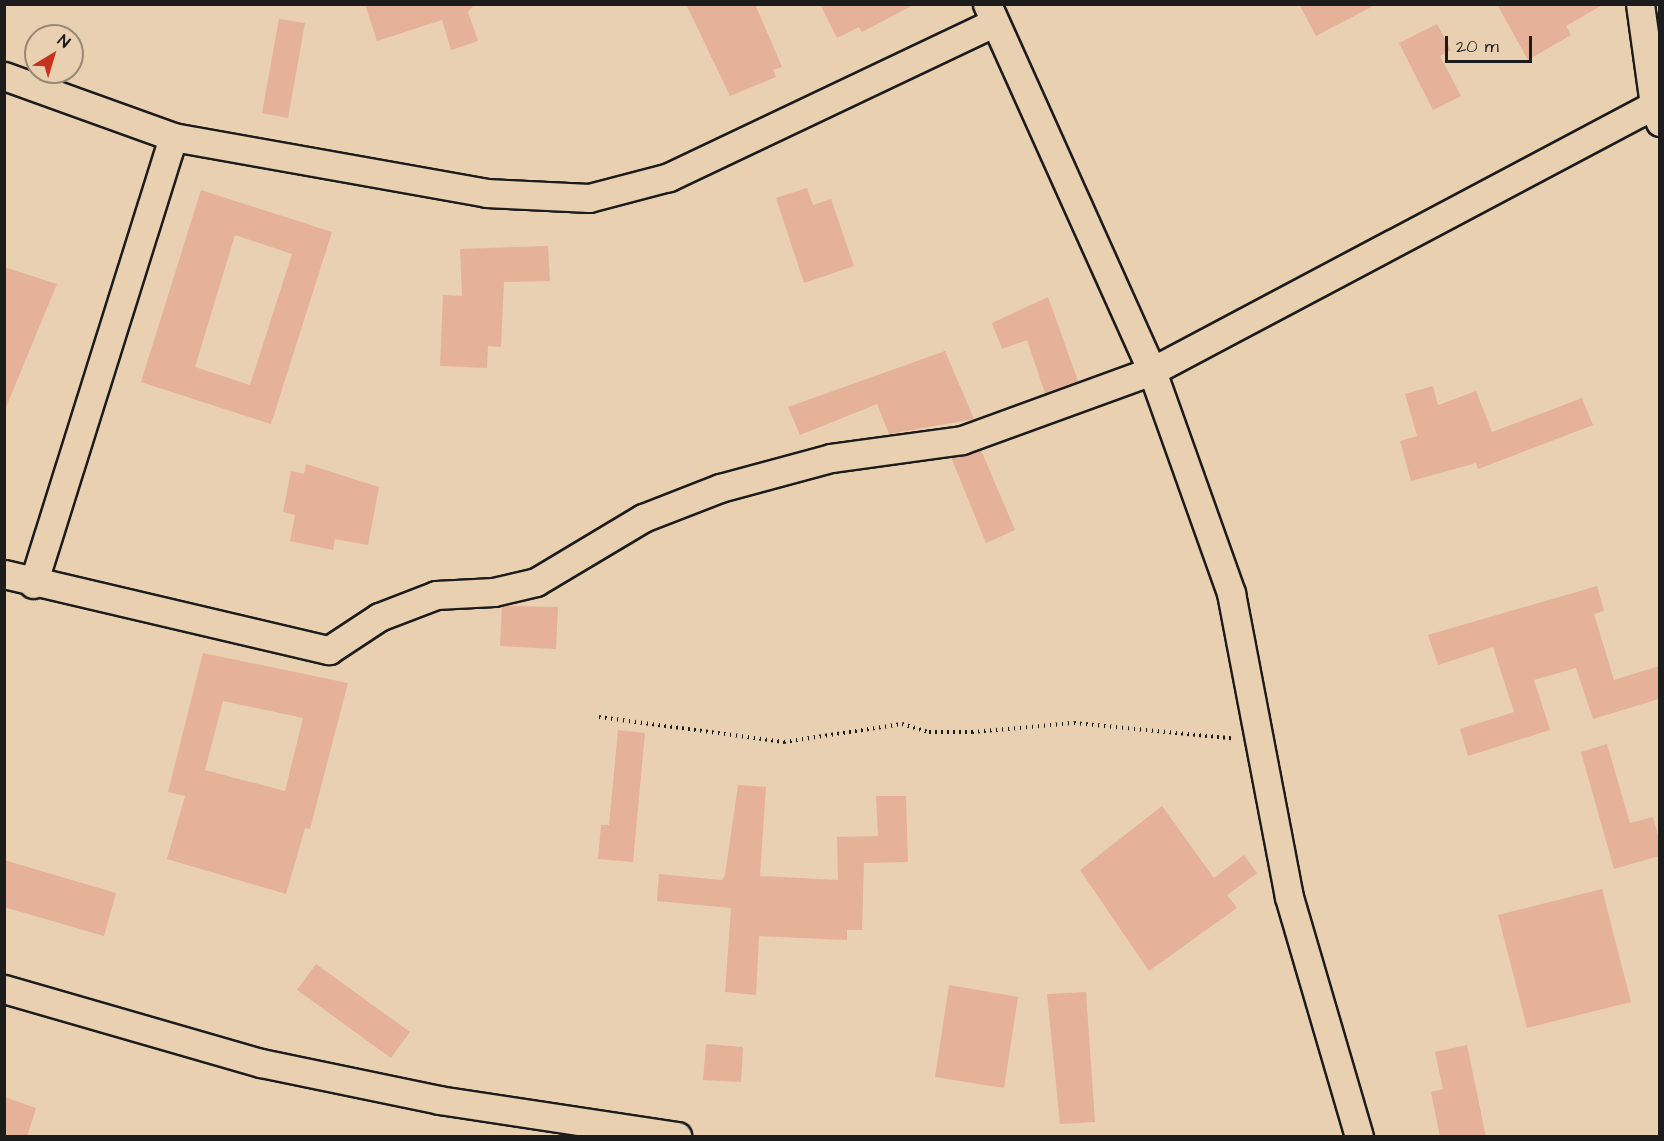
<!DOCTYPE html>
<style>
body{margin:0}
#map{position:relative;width:1664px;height:1141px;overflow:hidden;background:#e9d0b1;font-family:"Architects Daughter",sans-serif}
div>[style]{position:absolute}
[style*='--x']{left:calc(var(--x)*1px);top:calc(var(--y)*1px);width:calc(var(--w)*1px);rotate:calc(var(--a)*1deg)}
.building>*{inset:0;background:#e5b199}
.path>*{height:4px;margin-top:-2px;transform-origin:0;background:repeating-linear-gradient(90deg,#1c1c1c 0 1.5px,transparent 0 6px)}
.roads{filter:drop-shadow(2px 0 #1c1c1c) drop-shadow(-2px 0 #1c1c1c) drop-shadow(0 2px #1c1c1c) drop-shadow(0 -2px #1c1c1c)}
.street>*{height:27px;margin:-13.5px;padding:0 13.5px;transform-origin:13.5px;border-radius:13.5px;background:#e9d0b1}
span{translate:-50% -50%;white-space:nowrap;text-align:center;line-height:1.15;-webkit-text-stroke:4.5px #e9d0b1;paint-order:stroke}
.frame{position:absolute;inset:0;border:6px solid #1c1c1c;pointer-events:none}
.north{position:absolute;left:24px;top:24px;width:60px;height:60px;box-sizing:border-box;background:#e9d0b1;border:2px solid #978875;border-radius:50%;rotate:38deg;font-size:16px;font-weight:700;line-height:24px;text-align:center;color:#1c1c1c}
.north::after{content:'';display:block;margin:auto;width:21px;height:27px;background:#c8321e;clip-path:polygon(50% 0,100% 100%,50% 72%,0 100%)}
.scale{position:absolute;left:1445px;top:36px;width:87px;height:27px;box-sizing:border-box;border:3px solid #1c1c1c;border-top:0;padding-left:8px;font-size:18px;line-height:21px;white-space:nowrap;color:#1c1c1c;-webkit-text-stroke:4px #e9d0b1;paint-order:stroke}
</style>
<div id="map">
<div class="building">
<div style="clip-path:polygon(365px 4px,475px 4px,468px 12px,478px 41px,451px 50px,442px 20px,377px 41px)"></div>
<div style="clip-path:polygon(686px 4px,755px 4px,782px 67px,773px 70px,776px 77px,730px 96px)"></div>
<div style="clip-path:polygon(820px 4px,915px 4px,862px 32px,859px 27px,837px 38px)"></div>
<div style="clip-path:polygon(1299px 4px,1377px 4px,1316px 36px)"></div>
<div style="clip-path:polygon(1497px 4px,1604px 4px,1566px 26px,1571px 35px,1528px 60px)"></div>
<div style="clip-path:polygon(279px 19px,305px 23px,288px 118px,262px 113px)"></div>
<div style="clip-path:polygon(1437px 24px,1451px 50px,1440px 56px,1461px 96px,1433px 110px,1399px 43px)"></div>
<div style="clip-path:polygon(807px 188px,813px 205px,831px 199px,854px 266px,804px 283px,776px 198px)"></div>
<div style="clip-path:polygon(evenodd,201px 190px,332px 232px,271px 424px,141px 382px,201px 190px,235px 235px,292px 254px,250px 385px,195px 367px,235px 235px)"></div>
<div style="clip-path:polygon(548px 246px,550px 281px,504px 282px,501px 347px,488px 346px,487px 368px,440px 366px,443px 295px,462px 296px,460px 249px)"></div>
<div style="clip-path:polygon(4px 267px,57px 284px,6px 407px,4px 407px)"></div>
<div style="clip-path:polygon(1048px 297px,1078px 381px,1045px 393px,1027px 340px,1002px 349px,992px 323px)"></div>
<div style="clip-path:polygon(945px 351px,974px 419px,889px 434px,877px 404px,800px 435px,788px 407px)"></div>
<div style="clip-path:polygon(1433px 386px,1438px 405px,1476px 391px,1492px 432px,1582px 398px,1593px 425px,1478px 469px,1476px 463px,1411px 481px,1400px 441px,1417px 436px,1405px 394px)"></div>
<div style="clip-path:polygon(981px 450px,1015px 530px,986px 543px,951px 457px)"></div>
<div style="clip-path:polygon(306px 464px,379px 487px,368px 545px,335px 539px,333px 550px,290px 541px,295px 515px,283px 512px,291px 471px,304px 474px)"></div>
<div style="clip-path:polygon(1597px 586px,1604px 611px,1594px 614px,1614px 680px,1659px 666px,1659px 699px,1593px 719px,1576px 668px,1534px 680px,1550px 730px,1468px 756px,1460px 729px,1514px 712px,1493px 647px,1438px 665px,1428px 635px)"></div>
<div style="clip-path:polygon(502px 606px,558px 607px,556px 649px,500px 646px)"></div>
<div style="clip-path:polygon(evenodd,203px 653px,348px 683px,310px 829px,305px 828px,286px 894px,167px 859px,185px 796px,168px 792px,203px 653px,223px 701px,303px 718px,285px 791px,205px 770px,223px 701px)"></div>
<div style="clip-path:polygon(618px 730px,645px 733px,633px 862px,598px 859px,601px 825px,609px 825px)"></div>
<div style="clip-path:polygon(1607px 744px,1630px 823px,1653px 817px,1659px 840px,1659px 856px,1614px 869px,1581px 752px)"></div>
<div style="clip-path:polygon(738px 785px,766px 787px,760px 876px,838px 880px,837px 837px,878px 836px,876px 796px,906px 796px,908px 862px,864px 863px,862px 930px,847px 930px,847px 940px,759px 936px,756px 995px,725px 992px,731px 908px,657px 901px,659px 874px,722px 880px,725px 875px)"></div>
<div style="clip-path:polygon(1162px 806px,1214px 878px,1244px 855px,1257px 873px,1227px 895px,1237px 908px,1149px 971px,1080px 870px)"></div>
<div style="clip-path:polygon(4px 860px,116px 893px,104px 936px,4px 907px)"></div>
<div style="clip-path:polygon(1602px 889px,1631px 1002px,1527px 1028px,1498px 915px)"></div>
<div style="clip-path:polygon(316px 964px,410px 1032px,391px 1058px,297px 990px)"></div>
<div style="clip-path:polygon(949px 985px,1018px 997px,1004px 1088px,935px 1077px)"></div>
<div style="clip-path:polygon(1086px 992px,1095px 1122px,1060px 1124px,1047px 994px)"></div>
<div style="clip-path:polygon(706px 1044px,743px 1047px,741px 1082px,703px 1080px)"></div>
<div style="clip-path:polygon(1467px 1045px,1486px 1137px,1440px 1137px,1431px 1092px,1443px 1089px,1435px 1052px)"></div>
<div style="clip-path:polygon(4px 1097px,36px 1108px,27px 1137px,4px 1137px)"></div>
</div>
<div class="path">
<div style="--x:599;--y:717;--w:187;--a:7.7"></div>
<div style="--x:784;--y:742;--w:119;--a:-8.7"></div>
<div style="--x:902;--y:724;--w:28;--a:17"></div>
<div style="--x:929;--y:732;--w:43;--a:0"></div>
<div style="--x:972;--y:732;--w:102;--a:-5"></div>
<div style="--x:1074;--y:723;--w:158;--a:5.5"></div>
</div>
<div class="roads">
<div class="street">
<div style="--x:987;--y:4;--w:402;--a:65.8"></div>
<div style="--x:1152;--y:371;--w:236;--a:70.4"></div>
<div style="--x:1231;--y:593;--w:309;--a:79.2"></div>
<div style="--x:1289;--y:897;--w:249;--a:73.7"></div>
<div style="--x:1640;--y:4;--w:102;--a:82.1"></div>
<div style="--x:1654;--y:105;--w:7;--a:-27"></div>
<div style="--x:4;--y:76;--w:180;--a:19.8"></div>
<div style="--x:173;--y:137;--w:318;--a:10.1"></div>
<div style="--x:486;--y:193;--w:103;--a:2.8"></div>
<div style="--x:589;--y:198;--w:83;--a:-14.7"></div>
<div style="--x:669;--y:177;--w:360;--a:-25.4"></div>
<div style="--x:4;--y:574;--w:334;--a:13.2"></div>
<div style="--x:329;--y:650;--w:60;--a:-33.4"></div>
<div style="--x:379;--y:617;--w:61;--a:-21.1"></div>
<div style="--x:436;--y:595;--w:58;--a:-3"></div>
<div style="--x:494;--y:592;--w:43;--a:-13.4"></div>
<div style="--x:536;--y:582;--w:125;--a:-30.9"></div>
<div style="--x:643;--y:518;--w:83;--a:-21.3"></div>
<div style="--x:720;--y:488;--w:115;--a:-15.1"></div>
<div style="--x:831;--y:458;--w:132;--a:-7.8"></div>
<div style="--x:962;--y:440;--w:202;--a:-20"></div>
<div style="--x:1152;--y:371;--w:568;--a:-27.92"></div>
<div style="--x:1654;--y:105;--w:18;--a:71"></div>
<div style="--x:33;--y:584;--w:468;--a:-72.6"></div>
<div style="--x:4;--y:989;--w:267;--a:16.1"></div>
<div style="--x:261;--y:1063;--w:182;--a:11.7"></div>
<div style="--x:439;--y:1100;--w:241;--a:8.6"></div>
</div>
</div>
<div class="frame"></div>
<div class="north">N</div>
<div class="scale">20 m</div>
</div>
